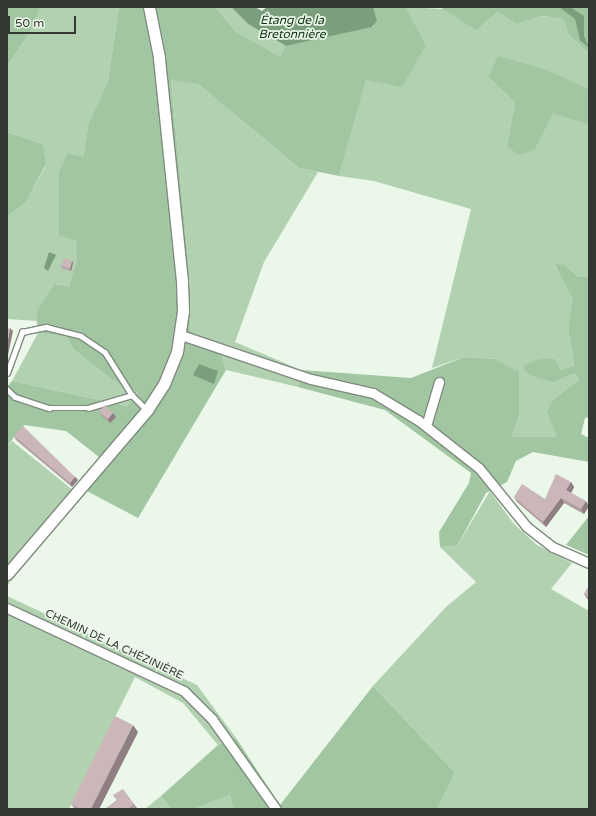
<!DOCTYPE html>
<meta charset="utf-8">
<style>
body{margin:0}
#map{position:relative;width:596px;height:816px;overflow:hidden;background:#eaf7e9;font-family:"Varela Round",sans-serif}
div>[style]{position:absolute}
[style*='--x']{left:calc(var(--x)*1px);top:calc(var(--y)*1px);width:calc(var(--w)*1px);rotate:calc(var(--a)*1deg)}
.green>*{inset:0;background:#b1d1b1}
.forest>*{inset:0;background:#a1c6a1}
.water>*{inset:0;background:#7b9f7c}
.roads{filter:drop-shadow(1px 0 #7f8b7f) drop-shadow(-1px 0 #7f8b7f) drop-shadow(0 1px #7f8b7f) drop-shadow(0 -1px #7f8b7f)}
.service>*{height:4.5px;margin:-2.25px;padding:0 2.25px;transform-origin:2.25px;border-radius:2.25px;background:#fff}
.minor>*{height:9px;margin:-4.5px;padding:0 4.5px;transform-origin:4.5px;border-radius:4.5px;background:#fff}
.tertiary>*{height:11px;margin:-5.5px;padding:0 5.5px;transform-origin:5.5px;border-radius:5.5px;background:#fff}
.wall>*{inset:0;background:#af9d9f}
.shaded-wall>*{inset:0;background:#8e7f82}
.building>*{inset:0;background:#cbb6b9}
span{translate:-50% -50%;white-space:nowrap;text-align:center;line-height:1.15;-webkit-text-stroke:3.5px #eaf7e9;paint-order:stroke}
.street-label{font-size:11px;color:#333833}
.water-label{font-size:12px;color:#0c3410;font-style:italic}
.frame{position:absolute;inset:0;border:8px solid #333833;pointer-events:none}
.scale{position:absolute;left:8px;top:16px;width:68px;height:18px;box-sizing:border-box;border:2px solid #333833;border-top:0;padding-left:5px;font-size:12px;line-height:14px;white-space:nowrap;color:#333833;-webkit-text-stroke:3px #eaf7e9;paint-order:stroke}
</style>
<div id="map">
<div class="green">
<div style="clip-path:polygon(41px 7px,119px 7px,108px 80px,88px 125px,76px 240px,78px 262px,69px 286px,54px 284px,36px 312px,37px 321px,7px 319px,7px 217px,26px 202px,46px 165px,43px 144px,7px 132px,7px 66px,29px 34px)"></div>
<div style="clip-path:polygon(215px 7px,231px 7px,248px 24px,286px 46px,280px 58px,236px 32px)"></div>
<div style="clip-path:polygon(406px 7px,497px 12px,517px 24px,542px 16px,563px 19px,569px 35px,589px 53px,589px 89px,570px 81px,515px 102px,507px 146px,535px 150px,553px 112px,589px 125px,589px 277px,579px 277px,565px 265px,554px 265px,574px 299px,568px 328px,574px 365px,561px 370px,555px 359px,540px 359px,555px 382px,574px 373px,579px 381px,553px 400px,557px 437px,512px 437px,519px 416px,494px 359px,464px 357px,432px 368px,471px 209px,374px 181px,339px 176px,366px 79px,426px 45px)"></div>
<div style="clip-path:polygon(171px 79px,198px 84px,299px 168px,318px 172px,264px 262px,235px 342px,301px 370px,298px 387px,226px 370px,221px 353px,191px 344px,189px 270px)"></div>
<div style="clip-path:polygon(38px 333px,67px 337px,73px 349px,111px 379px,138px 393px,127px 406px,12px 381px)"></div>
<div style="clip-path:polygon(12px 441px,79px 495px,7px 586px,7px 446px)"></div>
<div style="clip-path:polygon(490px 491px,513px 523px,537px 545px,572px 563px,551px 589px,589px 611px,589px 809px,437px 809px,455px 773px,373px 686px,446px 607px,476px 582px,440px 547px,457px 546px)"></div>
<div style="clip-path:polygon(7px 596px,197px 685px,236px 738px,218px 745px,183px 703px,135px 677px,69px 809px,7px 809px)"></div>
<div style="clip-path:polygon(230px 795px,233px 809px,194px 809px)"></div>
<div style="clip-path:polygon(161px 796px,172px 809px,145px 809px)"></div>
</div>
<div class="forest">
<div style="clip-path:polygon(7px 7px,41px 7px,29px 34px,7px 66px)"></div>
<div style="clip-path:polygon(119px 7px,215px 7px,236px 32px,280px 57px,286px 46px,374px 26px,373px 7px,406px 7px,426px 45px,402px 87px,366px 80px,339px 176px,299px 168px,198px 84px,171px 80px,189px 270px,191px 343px,221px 353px,226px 370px,138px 518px,85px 490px,108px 464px,66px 431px,24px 425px,7px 446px,7px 387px,12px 381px,127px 406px,138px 393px,111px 379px,73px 349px,67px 337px,38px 333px,36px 312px,54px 284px,69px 286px,77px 262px,76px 240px,59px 236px,59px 173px,67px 154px,84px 157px,88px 125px,108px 80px)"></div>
<div style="clip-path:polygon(440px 7px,589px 7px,589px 53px,569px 35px,563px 19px,542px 16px,517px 24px,497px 12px,476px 30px)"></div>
<div style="clip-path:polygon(498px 56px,544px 69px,589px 89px,589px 125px,553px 113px,535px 150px,518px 155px,507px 146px,515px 102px,489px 77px)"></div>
<div style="clip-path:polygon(7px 132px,43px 144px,46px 164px,26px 202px,7px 217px)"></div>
<div style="clip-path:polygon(554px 264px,565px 265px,579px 277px,589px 277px,589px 417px,585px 418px,581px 434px,589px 438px,589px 462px,533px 452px,516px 461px,507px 482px,486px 493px,457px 546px,440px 547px,439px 532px,469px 483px,471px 473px,385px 410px,298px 387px,301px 370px,411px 378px,464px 357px,494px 359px,519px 372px,519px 416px,512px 437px,557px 437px,547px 412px,553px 400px,579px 380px,574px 373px,555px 382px,537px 378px,525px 371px,524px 365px,540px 359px,555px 359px,561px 370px,574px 365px,568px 328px,573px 299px)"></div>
<div style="clip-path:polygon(589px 516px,589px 555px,566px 545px)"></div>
<div style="clip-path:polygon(373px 686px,455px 773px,437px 809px,233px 809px,230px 795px,194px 809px,172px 809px,161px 796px,218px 745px,236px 738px,280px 805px)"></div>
</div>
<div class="water">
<div style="clip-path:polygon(231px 7px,255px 7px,262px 11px,267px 7px,373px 7px,377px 21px,372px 27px,286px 46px,248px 24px)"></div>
<div style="clip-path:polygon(559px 7px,570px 7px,584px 16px,584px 36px,589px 48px,580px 40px,575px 19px)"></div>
<div style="clip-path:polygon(49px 252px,56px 255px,48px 271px,44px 268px)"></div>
<div style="clip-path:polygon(199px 364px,218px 371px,214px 384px,193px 375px)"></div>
</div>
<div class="roads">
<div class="service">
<div style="--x:7;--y:373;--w:44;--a:-69.9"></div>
<div style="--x:22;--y:332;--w:25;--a:-12"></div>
<div style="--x:46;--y:327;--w:36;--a:14"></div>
<div style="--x:81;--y:336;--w:29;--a:34"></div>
<div style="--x:105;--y:352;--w:51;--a:57.9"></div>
<div style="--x:132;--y:395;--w:21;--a:45"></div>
<div style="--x:7;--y:389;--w:11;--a:45"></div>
<div style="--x:15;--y:397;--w:36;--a:18"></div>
<div style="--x:49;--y:408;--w:39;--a:0"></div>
<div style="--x:88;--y:408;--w:46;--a:-16.5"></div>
</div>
<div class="minor">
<div style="--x:181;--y:335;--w:137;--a:18.7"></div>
<div style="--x:311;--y:379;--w:64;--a:12.7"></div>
<div style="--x:373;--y:393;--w:52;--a:31"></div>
<div style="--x:418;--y:420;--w:78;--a:38.2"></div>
<div style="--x:479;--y:468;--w:76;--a:50.9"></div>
<div style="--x:527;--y:527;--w:33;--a:38"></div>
<div style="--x:553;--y:547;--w:39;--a:24"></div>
<div style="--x:426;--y:426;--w:46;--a:-73.5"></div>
<div style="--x:7;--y:608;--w:195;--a:25.1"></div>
<div style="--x:184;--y:691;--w:40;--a:45"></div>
<div style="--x:212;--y:719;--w:110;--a:54.6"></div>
</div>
<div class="tertiary">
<div style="--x:7;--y:574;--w:216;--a:-49.5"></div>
<div style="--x:147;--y:410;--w:31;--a:-57"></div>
<div style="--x:164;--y:384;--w:35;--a:-68"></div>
<div style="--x:177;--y:352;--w:41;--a:-81.7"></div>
<div style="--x:183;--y:311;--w:30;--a:-92"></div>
<div style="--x:182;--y:281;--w:225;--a:-95.9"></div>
<div style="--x:159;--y:57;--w:51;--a:-101.3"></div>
</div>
</div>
<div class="wall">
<div style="clip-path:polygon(72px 261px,73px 263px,71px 271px,62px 268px,61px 266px)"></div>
<div style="clip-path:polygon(99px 412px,116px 417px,110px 423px,102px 416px)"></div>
<div style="clip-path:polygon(14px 436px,75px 477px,78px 480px,72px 487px,16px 440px)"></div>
<div style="clip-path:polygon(571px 482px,574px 487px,571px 493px,589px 506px,584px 514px,564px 503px,546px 527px,517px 502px,514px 497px,545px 499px)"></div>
<div style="clip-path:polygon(589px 586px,589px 600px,587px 599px,584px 594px)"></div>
<div style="clip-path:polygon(138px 732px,99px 809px,75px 809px,71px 804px)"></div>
<div style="clip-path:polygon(113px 795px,134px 804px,138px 809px,105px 809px,117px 800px)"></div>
</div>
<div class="shaded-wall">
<div style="clip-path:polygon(72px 261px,73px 263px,71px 271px,70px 269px)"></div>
<div style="clip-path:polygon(10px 328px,13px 331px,7px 360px,7px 345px)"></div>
<div style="clip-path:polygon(113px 413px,116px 417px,110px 423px,108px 419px)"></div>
<div style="clip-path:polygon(75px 477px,78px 480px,72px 487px,70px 483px)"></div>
<div style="clip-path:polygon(571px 482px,574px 487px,570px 495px,566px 490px)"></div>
<div style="clip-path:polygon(561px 498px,564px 503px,546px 527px,543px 522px)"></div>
<div style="clip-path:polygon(586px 501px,589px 506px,584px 514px,581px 509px)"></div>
<div style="clip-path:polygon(133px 725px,138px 732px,99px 809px,91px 809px)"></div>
</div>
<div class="building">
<div style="clip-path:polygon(64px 258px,72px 261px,70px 269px,61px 266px)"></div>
<div style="clip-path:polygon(10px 328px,7px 345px,7px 329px)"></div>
<div style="clip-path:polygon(105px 405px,113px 413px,108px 419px,99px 412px)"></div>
<div style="clip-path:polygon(23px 426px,75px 477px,70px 483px,14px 436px)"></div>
<div style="clip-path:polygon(556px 474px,571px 482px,566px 490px,586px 501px,581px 509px,561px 498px,543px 522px,514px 497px,522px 484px,545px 499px)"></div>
<div style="clip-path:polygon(589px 586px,589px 597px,584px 594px)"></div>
<div style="clip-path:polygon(115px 716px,133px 725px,91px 809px,81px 809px,71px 804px)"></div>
<div style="clip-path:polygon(123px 789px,134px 804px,128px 809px,105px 809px,117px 800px,113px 795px)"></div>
</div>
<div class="street-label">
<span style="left:114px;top:645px;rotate:25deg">CHEMIN DE LA CHÉZINIÈRE</span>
</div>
<div class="water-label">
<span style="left:292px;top:28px">Étang de la<br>Bretonnière</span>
</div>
<div class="frame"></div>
<div class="scale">50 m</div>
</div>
